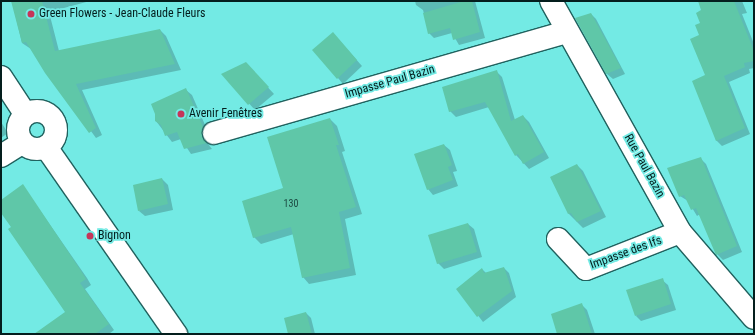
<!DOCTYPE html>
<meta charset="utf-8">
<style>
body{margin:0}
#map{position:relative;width:755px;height:335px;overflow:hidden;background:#73eae4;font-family:"Roboto Condensed",sans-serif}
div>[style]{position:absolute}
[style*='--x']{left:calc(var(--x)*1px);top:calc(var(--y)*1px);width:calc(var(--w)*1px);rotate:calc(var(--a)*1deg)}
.shadow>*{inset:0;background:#0003}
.building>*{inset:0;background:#5fc7a8}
.roads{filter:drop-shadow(1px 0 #21625f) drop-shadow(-1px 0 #21625f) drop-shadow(0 1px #21625f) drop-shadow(0 -1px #21625f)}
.minor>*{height:22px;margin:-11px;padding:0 11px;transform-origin:11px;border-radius:11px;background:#fff}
.major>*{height:22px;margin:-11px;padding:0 11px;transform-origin:11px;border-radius:11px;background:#fff}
.major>.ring{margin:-11px;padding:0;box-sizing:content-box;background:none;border:22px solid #fff;border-radius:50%}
.dots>*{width:11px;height:11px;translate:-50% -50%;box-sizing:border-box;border:2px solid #73eae4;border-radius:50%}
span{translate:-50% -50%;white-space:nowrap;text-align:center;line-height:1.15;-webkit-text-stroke:3.5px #73eae4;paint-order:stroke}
.number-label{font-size:10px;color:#1b4840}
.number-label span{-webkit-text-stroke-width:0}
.poi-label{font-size:12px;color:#041e1d}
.left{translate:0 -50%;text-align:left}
.street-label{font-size:12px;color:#041e1d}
.frame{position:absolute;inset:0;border:2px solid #041e1d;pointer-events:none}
</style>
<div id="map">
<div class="shadow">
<div style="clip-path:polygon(12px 1px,90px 1px,49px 12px,59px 51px,160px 30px,166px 36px,181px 70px,82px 90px,102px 135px,96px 138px,31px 49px,22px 43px)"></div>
<div style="clip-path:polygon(415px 1px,475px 1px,485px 38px,459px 45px,452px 33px,434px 38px,429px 33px,423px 10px,416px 5px)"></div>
<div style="clip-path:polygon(699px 1px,742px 1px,747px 13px,742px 14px,754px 44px,754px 68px,749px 69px,750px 73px,729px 82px,750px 134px,722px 146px,716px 140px,700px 36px,702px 11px)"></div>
<div style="clip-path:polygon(591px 14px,596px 19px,625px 74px,613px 79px,607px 74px,576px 19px)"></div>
<div style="clip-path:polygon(338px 39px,362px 66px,343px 84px,338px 78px)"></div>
<div style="clip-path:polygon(252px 70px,274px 94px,255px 110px,222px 74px)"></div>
<div style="clip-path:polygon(496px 71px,502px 77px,515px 120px,523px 116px,529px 122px,549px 158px,529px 169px,516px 155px,489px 107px,456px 117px,450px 111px)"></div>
<div style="clip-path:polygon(186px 90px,192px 95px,209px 134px,208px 144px,212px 149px,191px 154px,181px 139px,172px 142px,156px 121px)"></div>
<div style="clip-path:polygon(330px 119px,337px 126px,345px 151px,342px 152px,362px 214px,345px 219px,356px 275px,309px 284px,303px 277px,294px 234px,261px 244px,254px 237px)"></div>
<div style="clip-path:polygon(1px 122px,8px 133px,1px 138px)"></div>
<div style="clip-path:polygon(444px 145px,450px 150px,457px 171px,453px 172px,458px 186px,433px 195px,428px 189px)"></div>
<div style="clip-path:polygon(700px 158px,706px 164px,742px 252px,723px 260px,717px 254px,700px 214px,697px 216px,688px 201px,680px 196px)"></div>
<div style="clip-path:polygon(577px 165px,583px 171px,606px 217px,583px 228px,569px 214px,551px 177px)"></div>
<div style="clip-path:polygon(162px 179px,168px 185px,173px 210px,145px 216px,139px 211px)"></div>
<div style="clip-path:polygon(23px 186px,87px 278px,91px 285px,85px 289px,114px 330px,109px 334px,51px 334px,66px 312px,1px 211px,1px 201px)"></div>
<div style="clip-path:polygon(468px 224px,474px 229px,482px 257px,444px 269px,438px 263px)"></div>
<div style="clip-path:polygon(504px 268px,509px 273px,516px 297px,483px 322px,458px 289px,482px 269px,486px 273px)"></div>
<div style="clip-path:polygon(662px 280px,668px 285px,676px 310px,641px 321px,636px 316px)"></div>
<div style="clip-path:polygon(582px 305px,587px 310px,595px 334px,559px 334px)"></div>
<div style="clip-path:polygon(306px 313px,311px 318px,315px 334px,289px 334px)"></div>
</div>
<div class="building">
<div style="clip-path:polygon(11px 1px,42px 1px,55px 51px,160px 29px,175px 64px,76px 84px,96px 128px,89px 133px,45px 73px,26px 42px,22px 43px)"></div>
<div style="clip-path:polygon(464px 1px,472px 1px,480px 32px,453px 40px,450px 28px,428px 34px,423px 13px)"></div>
<div style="clip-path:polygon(698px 1px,734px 1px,754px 51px,754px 61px,744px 63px,745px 67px,724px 76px,745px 128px,716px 141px,692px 81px,705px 75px,690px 39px,699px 35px,695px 25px,700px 23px,696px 13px,701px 10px)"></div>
<div style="clip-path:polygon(591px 13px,621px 68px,606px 74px,575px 18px)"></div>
<div style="clip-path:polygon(333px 32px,357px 60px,337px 79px,312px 50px)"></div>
<div style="clip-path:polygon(246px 62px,269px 87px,248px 105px,221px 74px)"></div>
<div style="clip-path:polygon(497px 70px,511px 121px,523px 115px,544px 152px,523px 164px,518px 154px,515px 156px,485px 102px,449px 112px,442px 87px)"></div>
<div style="clip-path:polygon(186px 88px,203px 127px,202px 137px,207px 143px,184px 149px,177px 132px,165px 136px,161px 125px,155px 121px,155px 114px,151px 104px)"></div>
<div style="clip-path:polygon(330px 118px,339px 145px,336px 145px,356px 207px,339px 212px,350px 268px,302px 278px,291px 227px,253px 238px,242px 201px,283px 188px,267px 137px)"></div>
<div style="clip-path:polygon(444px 144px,452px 165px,448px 167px,453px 180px,427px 190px,414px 154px)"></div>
<div style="clip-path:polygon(701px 157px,737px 246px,716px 255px,696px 208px,691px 210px,684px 195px,679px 197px,667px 168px)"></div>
<div style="clip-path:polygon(577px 164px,601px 211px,577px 222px,571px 213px,568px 214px,550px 177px)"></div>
<div style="clip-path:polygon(162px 178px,168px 204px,138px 211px,133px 185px)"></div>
<div style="clip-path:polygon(23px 184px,81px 271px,86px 279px,80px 283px,109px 324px,95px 334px,34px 334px,65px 312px,8px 229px,11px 227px,1px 213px,1px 200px)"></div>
<div style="clip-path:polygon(468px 223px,477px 252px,437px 264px,428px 235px)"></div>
<div style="clip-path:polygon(504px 267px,512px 291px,477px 317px,456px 289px,482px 268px,484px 273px)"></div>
<div style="clip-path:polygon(663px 278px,671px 304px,635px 316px,626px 290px)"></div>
<div style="clip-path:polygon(582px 303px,592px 334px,557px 334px,551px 314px)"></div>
<div style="clip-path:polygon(306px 312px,312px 334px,288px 334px,284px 318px)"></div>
</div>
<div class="roads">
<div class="minor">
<div style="--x:551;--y:1;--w:265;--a:60.8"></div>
<div style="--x:680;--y:232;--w:113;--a:49.3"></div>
<div style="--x:214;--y:133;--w:367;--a:-16"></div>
<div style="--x:1;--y:156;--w:25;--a:-32"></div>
<div style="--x:558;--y:239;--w:41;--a:47"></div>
<div style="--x:586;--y:269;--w:101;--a:-21.5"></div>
</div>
<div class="major">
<div style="--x:1;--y:77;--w:45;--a:56.7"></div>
<div class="ring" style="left:18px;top:111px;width:16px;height:16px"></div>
<div style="--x:46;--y:147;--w:228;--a:55.2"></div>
</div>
</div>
<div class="dots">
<div style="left:31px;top:14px;background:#c63659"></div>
<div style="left:181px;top:114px;background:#c63659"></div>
<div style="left:90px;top:236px;background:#c63659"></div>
</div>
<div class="number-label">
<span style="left:291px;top:204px">130</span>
</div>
<div class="poi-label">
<span class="left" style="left:39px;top:14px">Green Flowers - Jean-Claude Fleurs</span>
<span class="left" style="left:189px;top:114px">Avenir Fenêtres</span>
<span class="left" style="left:98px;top:236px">Bignon</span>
</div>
<div class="street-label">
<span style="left:390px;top:82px;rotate:-16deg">Impasse Paul Bazin</span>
<span style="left:644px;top:166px;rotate:61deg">Rue Paul Bazin</span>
<span style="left:626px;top:253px;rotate:-20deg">Impasse des Ifs</span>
</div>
<div class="frame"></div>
</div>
